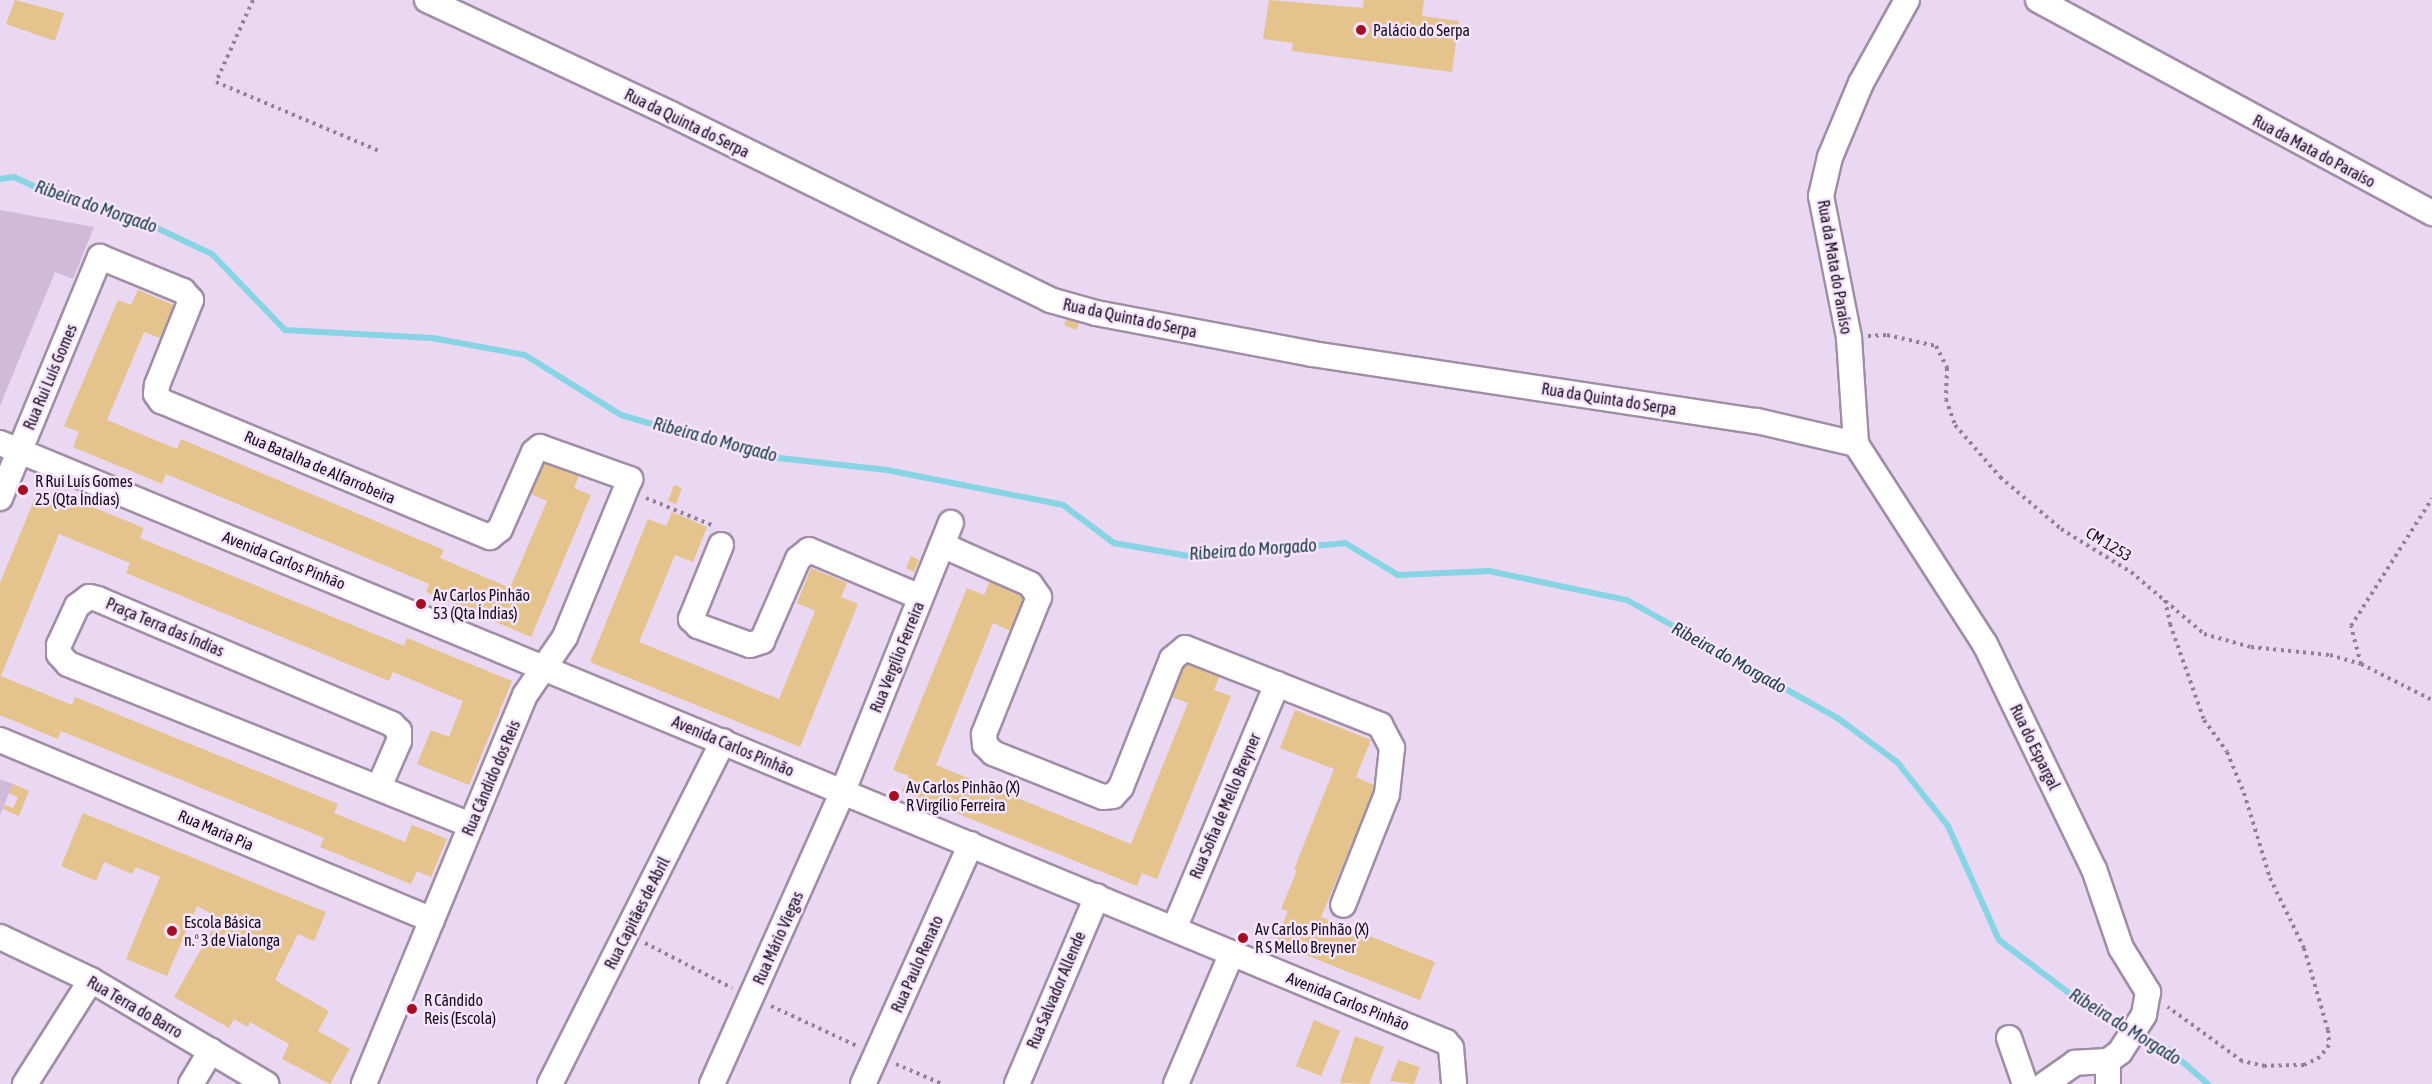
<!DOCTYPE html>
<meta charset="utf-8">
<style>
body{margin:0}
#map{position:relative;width:2432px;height:1084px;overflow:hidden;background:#ead7f1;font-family:"Asap Condensed",sans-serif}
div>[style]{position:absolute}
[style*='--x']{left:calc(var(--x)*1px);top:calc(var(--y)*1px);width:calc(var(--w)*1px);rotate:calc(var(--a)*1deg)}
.green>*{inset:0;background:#d0b9d9}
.stream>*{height:6px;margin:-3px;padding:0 3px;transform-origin:3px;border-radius:3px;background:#87d4e5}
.building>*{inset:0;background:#e5c38d}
.path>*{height:4px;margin-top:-2px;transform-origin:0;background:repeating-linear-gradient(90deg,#8f8295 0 3px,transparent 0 7.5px)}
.roads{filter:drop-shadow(2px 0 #a08ea6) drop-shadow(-2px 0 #a08ea6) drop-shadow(0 2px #a08ea6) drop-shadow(0 -2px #a08ea6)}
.street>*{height:24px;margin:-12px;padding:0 12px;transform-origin:12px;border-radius:12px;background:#fff}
.dots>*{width:16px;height:16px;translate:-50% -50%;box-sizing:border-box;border:3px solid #f7e4fe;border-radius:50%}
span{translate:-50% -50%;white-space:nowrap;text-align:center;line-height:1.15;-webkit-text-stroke:5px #f7e4fe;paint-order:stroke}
.poi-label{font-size:16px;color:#140e17}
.left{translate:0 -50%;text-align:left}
.street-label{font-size:16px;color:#140e17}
.water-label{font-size:18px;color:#1b4048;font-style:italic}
</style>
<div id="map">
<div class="green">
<div style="clip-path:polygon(0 210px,94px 227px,73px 279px,55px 272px,0 406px)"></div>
<div style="clip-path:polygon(0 779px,13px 784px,0 815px)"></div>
</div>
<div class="stream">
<div style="--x:0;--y:179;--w:14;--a:-8"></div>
<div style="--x:14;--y:177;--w:31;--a:25"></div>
<div style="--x:42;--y:190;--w:102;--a:17"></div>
<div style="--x:140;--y:220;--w:80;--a:25.3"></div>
<div style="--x:212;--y:254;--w:105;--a:46.2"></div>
<div style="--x:285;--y:330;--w:147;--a:3.1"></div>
<div style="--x:432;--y:338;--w:95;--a:10.4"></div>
<div style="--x:525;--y:355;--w:113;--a:32"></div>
<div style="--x:621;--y:415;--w:146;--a:16.3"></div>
<div style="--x:761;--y:456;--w:127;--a:6.3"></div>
<div style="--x:887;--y:470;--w:179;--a:11.2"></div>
<div style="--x:1063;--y:505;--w:64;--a:36.7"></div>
<div style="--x:1114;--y:543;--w:81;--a:9.9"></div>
<div style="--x:1194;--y:557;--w:152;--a:-5.3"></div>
<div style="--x:1345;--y:543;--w:62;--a:31.1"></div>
<div style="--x:1398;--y:575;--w:91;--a:-2.5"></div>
<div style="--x:1489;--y:571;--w:141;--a:11.9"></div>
<div style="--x:1627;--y:600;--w:243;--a:29.3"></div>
<div style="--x:1839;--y:719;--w:72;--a:36.6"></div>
<div style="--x:1897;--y:762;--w:82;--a:51.4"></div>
<div style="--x:1948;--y:826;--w:125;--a:65.9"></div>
<div style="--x:1999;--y:940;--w:119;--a:37.2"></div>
<div style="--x:2094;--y:1012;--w:39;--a:27"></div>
<div style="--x:2138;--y:1034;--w:35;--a:27"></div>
<div style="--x:2169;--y:1050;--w:52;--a:41.1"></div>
</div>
<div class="building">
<div style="clip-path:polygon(15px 0,64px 13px,55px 41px,6px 24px)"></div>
<div style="clip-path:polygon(1269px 0,1363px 8px,1364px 0,1424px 0,1422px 16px,1459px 21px,1452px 72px,1292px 51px,1293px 43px,1263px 39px)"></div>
<div style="clip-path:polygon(138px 290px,176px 306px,162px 339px,144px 332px,107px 420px,177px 449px,181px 439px,444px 550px,440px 558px,510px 588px,547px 501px,529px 493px,544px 458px,580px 473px,574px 488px,591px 495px,531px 637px,426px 592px,429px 584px,166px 474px,162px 484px,73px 447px,79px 432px,64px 426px,118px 300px,131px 305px)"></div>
<div style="clip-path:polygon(1069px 314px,1081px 319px,1076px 330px,1064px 325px)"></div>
<div style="clip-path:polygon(674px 485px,682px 488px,676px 504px,668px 501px)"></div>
<div style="clip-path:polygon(55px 492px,144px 528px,140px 538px,404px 646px,407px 638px,512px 681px,469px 785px,417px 764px,431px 730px,449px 737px,463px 701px,393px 672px,389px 681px,126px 573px,130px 563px,59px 534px,1px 676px,72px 705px,75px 697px,338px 804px,334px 813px,405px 842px,412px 825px,447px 839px,431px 877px,417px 871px,411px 884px,320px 847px,324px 838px,61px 731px,58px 739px,0 715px,0 583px,34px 500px,49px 506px)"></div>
<div style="clip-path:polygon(672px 512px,707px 527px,693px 562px,675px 555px,639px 642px,779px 699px,815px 611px,797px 603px,811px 568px,847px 583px,841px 597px,858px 604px,800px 747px,590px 662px,648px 519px,666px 526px)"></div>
<div style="clip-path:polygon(911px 556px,919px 560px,914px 572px,906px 568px)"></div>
<div style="clip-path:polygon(990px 581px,1026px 595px,1011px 631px,993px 623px,936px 765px,1131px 844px,1188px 703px,1169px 696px,1183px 660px,1220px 675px,1214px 690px,1231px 696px,1157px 879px,1142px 873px,1137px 886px,902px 791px,909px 776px,893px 770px,967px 588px,984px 595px)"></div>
<div style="clip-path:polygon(1295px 710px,1371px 740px,1356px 777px,1376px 786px,1321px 917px,1435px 962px,1420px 1000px,1275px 943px,1288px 911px,1281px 909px,1297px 870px,1294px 869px,1334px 769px,1280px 748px)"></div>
<div style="clip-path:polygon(13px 784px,29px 791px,19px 816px,3px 809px,4px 805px,13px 808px,18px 797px,9px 793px)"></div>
<div style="clip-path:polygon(83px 813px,326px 912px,314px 941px,298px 934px,275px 980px,329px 1011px,318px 1031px,350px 1049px,330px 1084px,282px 1059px,289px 1044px,250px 1022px,248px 1027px,234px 1019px,229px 1028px,174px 997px,219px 918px,197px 906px,167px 976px,126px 959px,160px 877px,136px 867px,132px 874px,104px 862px,96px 881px,61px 866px)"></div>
<div style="clip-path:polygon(1314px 1020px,1340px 1031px,1321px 1076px,1296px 1066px)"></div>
<div style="clip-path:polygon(1355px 1036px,1384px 1047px,1369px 1084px,1340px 1083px)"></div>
<div style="clip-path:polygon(1398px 1060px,1420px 1067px,1414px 1084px,1390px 1081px)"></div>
</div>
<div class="path">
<div style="--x:253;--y:0;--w:90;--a:114.3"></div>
<div style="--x:216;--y:82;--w:177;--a:22.9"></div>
<div style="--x:1868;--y:336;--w:19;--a:-3"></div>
<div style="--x:1887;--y:335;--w:50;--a:12.7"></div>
<div style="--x:1936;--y:346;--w:25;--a:63"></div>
<div style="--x:1947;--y:368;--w:31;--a:92"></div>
<div style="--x:1946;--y:399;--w:28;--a:71"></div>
<div style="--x:1955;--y:425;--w:69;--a:49.1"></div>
<div style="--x:2000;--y:477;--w:80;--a:40.4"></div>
<div style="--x:2061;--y:529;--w:82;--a:31.6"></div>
<div style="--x:2131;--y:572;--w:96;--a:40.3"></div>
<div style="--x:2204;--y:634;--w:49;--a:15.5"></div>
<div style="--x:2251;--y:647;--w:79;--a:5.8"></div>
<div style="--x:2330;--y:655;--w:32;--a:16"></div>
<div style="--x:2361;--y:664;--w:80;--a:26.9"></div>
<div style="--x:646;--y:498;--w:74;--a:22.4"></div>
<div style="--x:2165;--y:600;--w:25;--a:78"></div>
<div style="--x:2170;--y:624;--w:102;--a:70.5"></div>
<div style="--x:2204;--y:720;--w:39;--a:54"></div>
<div style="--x:2227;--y:752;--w:44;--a:67.5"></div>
<div style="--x:2244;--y:793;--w:89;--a:73"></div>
<div style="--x:2270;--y:878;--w:78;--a:64.1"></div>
<div style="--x:2304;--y:948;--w:85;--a:73.7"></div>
<div style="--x:2328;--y:1030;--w:15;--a:86"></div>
<div style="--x:2329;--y:1045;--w:15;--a:127"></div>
<div style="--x:2320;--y:1057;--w:18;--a:153"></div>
<div style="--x:2304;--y:1065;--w:39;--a:179"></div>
<div style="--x:2265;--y:1066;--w:24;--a:-168"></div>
<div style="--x:2242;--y:1061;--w:92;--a:-143.9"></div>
<div style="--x:2361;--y:664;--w:39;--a:-105"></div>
<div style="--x:2351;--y:626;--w:151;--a:-57.5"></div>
<div style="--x:645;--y:943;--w:98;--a:27.3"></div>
<div style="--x:771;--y:1006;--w:95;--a:24.9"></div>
<div style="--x:896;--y:1064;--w:50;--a:23.5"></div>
</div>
<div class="roads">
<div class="street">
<div style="--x:427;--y:0;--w:269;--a:25"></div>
<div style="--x:671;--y:114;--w:422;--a:26.1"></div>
<div style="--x:1050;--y:300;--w:48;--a:15.8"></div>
<div style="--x:1096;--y:313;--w:220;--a:10.7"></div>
<div style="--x:1312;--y:354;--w:450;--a:8.6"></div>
<div style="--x:1757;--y:421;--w:102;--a:13.1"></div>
<div style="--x:1907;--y:0;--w:95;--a:119"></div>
<div style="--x:1861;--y:83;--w:80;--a:112.7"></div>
<div style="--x:1830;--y:157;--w:40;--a:103"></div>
<div style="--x:1821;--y:196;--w:145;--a:78.8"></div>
<div style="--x:1849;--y:338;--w:106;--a:86.2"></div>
<div style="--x:1856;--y:444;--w:238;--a:57.2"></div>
<div style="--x:1985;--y:644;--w:250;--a:64.2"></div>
<div style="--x:2094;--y:869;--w:83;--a:71.1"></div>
<div style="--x:2121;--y:948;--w:52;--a:58.5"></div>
<div style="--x:2148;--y:992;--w:23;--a:100"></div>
<div style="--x:2144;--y:1015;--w:44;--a:123"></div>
<div style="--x:2120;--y:1052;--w:15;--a:143"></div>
<div style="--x:2108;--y:1061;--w:33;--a:177"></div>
<div style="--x:2075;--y:1063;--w:37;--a:145"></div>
<div style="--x:2038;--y:0;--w:448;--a:28.4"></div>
<div style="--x:0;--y:443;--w:1565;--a:22.5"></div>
<div style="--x:1446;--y:1042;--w:8;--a:50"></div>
<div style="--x:1451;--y:1048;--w:36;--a:85"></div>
<div style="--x:0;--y:498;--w:261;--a:-67.5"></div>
<div style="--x:100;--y:257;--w:90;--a:22.3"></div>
<div style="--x:183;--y:291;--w:12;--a:48"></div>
<div style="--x:191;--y:300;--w:92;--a:111.8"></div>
<div style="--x:157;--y:385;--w:9;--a:96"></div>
<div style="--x:156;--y:394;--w:9;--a:54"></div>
<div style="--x:161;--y:401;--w:356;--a:22.5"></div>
<div style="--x:490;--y:537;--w:13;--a:-39"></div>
<div style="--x:500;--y:529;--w:84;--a:-66.2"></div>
<div style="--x:534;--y:452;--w:8;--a:-40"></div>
<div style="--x:540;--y:447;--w:96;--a:19.6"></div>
<div style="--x:630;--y:479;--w:171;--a:112.4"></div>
<div style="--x:565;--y:637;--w:70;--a:124.6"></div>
<div style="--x:525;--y:695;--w:421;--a:112.5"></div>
<div style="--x:721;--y:545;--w:80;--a:112.1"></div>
<div style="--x:691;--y:619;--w:10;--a:45"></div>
<div style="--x:698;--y:626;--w:55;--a:20.1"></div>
<div style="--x:750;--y:645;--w:13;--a:-18"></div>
<div style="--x:762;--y:641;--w:90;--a:-66.3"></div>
<div style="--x:798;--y:559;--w:14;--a:-39"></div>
<div style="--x:809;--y:550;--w:121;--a:22.9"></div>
<div style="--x:942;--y:545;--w:96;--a:23.9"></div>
<div style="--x:1030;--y:584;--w:16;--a:55"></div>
<div style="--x:1039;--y:597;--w:148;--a:111.9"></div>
<div style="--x:984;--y:734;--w:11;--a:85"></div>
<div style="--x:985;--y:745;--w:11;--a:45"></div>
<div style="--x:993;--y:753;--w:118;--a:21.8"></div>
<div style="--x:1103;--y:797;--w:10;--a:-6"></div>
<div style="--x:1113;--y:796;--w:12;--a:-48"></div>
<div style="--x:1121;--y:787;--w:138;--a:-68.3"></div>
<div style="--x:1172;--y:659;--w:17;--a:-40"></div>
<div style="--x:1185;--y:648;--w:210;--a:21.5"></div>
<div style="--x:1380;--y:725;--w:26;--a:62"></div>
<div style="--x:1392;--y:748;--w:46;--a:96.2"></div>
<div style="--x:1387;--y:794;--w:119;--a:111.6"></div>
<div style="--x:0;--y:740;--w:468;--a:22.6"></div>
<div style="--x:379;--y:787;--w:50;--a:-66.5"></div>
<div style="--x:399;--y:741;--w:10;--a:-90"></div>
<div style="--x:399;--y:731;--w:10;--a:-135"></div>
<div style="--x:392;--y:724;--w:319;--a:-157"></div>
<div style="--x:98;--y:599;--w:9;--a:-167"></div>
<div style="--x:89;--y:597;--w:15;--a:143"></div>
<div style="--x:77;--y:606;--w:43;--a:114.8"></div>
<div style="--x:59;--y:645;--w:9;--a:90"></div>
<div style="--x:59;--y:654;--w:13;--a:48"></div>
<div style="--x:68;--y:664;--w:434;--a:21.8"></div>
<div style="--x:1174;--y:929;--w:266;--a:-67.2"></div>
<div style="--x:0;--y:937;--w:101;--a:25.3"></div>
<div style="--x:91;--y:980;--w:204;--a:30.7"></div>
<div style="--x:2009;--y:1038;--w:49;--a:70.8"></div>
<div style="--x:25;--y:1084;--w:123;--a:-57.6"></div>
<div style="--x:191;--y:1084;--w:39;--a:-59"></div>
<div style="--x:550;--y:1084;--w:384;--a:-63.2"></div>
<div style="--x:712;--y:1084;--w:321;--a:-65.9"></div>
<div style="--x:843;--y:791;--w:289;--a:-68.1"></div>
<div style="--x:863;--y:1084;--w:263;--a:-65.8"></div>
<div style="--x:1017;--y:1084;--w:204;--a:-66.9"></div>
<div style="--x:1176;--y:1084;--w:142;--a:-66.9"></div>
<div style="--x:2108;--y:1084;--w:23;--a:-90"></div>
</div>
</div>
<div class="dots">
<div style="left:1361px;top:30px;background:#a60d22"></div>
<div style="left:23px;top:490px;background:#a60d22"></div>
<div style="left:421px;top:604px;background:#a60d22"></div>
<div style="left:894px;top:796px;background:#a60d22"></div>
<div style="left:172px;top:931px;background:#a60d22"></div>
<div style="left:1243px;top:938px;background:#a60d22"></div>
<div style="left:412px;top:1009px;background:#a60d22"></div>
</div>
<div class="poi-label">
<span class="left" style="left:1373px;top:30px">Palácio do Serpa</span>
<span class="left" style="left:35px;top:490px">R Rui Luís Gomes<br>25 (Qta Índias)</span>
<span class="left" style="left:433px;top:604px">Av Carlos Pinhão<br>53 (Qta Índias)</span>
<span class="left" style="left:906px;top:796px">Av Carlos Pinhão (X)<br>R Virgílio Ferreira</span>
<span class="left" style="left:184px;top:931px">Escola Básica<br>n.º 3 de Vialonga</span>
<span class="left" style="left:1255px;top:938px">Av Carlos Pinhão (X)<br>R S Mello Breyner</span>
<span class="left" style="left:424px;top:1009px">R Cândido<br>Reis (Escola)</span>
</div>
<div class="street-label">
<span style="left:687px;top:123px;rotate:26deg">Rua da Quinta do Serpa</span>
<span style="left:2314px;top:151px;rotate:28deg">Rua da Mata do Paraíso</span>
<span style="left:1835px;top:267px;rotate:80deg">Rua da Mata do Paraíso</span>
<span style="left:1130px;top:318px;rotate:12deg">Rua da Quinta do Serpa</span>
<span style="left:50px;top:377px;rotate:-67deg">Rua Rui Luís Gomes</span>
<span style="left:1609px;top:399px;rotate:9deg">Rua da Quinta do Serpa</span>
<span style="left:320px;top:467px;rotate:23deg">Rua Batalha de Alfarrobeira</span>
<span style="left:2109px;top:544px;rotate:31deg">CM 1253</span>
<span style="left:284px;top:560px;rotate:22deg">Avenida Carlos Pinhão</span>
<span style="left:165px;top:627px;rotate:23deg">Praça Terra das Índias</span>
<span style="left:897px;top:657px;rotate:-68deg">Rua Vergílio Ferreira</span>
<span style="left:733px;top:746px;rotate:23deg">Avenida Carlos Pinhão</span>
<span style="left:2035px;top:747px;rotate:64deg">Rua do Espargal</span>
<span style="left:491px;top:778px;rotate:-67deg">Rua Cândido dos Reis</span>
<span style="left:1225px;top:806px;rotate:-67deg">Rua Sofia de Mello Breyner</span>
<span style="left:216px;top:830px;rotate:23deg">Rua Maria Pia</span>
<span style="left:637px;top:913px;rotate:-63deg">Rua Capitães de Abril</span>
<span style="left:778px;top:938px;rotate:-66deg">Rua Mário Viegas</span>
<span style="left:917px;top:964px;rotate:-66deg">Rua Paulo Renato</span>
<span style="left:1056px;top:990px;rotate:-67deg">Rua Salvador Allende</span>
<span style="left:1348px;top:1001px;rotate:22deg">Avenida Carlos Pinhão</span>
<span style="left:135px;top:1007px;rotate:30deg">Rua Terra do Barro</span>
</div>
<div class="water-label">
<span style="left:96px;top:207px;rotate:19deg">Ribeira do Morgado</span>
<span style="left:715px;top:440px;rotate:15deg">Ribeira do Morgado</span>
<span style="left:1253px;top:550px;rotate:-4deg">Ribeira do Morgado</span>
<span style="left:1729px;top:658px;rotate:29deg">Ribeira do Morgado</span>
<span style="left:2125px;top:1027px;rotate:32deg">Ribeira do Morgado</span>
</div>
</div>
